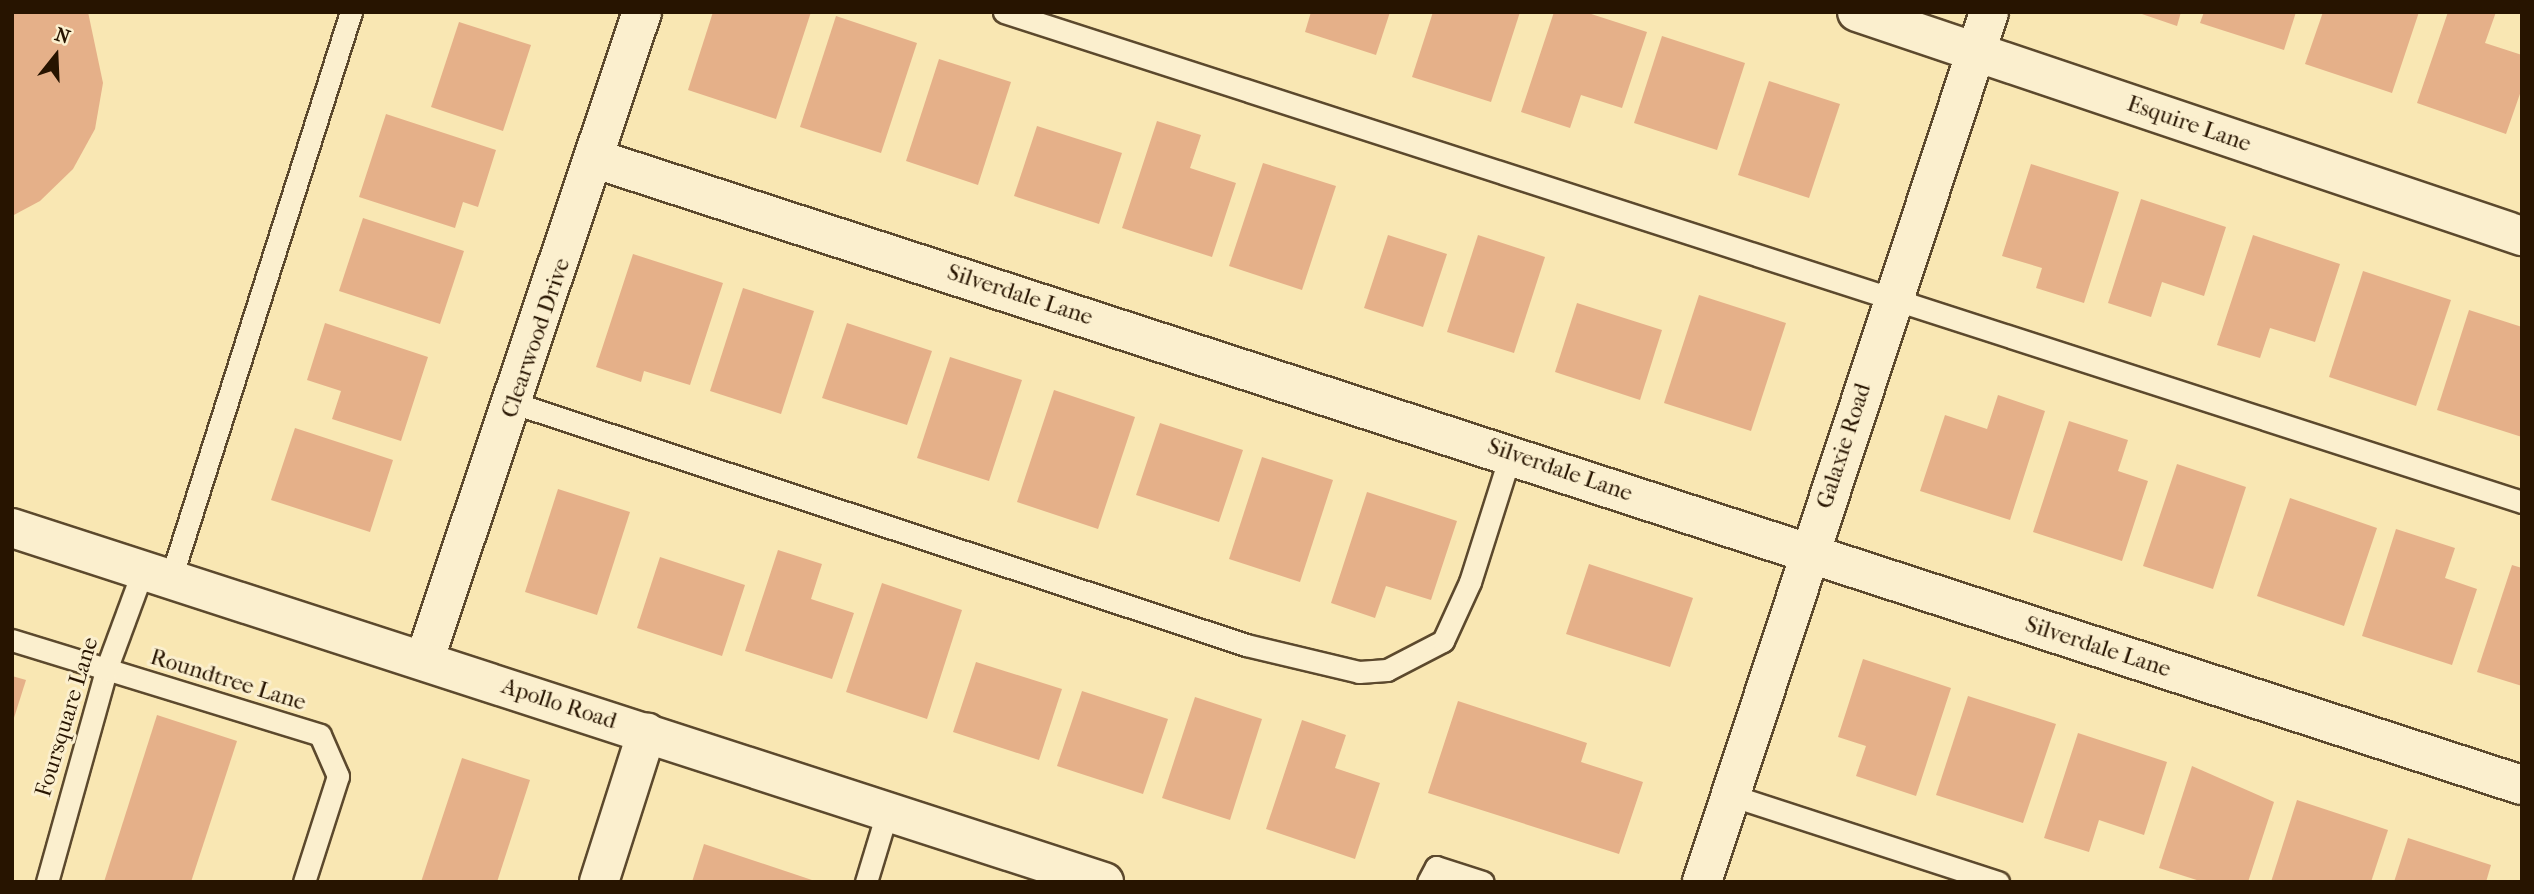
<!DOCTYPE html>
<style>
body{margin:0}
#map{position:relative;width:2534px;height:894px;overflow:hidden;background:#f9e7b3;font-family:"IM FELL French Canon",serif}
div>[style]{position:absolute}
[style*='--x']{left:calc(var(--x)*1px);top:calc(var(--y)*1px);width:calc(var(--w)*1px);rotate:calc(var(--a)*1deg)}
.building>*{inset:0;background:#e5b089}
.roads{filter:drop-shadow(2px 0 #5c492d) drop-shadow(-2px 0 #5c492d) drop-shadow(0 2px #5c492d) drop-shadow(0 -2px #5c492d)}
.lane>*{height:21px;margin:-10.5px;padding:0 10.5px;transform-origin:10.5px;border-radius:10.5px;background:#fbefce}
.street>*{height:38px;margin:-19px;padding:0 19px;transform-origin:19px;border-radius:19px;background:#fbefce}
.secondary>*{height:38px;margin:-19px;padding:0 19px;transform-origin:19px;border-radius:19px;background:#fbefce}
span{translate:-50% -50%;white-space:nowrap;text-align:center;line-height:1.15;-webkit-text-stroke:6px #fbefce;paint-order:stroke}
.street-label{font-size:23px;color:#271400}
.frame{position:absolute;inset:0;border:14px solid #271400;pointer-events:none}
.north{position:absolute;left:21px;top:21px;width:70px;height:70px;-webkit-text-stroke:5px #fbefce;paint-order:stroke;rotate:18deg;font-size:19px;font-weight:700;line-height:28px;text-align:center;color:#271400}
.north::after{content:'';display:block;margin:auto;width:24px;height:32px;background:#271400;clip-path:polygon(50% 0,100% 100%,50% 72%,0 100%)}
</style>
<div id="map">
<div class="building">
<div style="clip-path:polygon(12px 12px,88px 12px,103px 83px,95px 129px,73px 169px,40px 201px,12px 216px)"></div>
<div style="clip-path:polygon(713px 12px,811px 12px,776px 119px,688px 90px)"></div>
<div style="clip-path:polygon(1311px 12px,1390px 12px,1376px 55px,1305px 32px)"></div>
<div style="clip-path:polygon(1433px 12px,1520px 12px,1491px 102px,1412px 77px)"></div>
<div style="clip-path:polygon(1554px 12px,1585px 12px,1647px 32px,1622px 108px,1581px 95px,1570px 128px,1521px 112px)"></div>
<div style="clip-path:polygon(2136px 12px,2181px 12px,2177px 26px)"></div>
<div style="clip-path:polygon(2204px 12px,2296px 12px,2284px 50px,2200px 23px)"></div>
<div style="clip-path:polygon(2323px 12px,2419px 12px,2392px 93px,2305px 64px)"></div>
<div style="clip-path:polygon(2448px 12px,2496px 12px,2485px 43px,2522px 55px,2522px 88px,2506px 134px,2417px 103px)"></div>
<div style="clip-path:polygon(836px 16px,917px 43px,881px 153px,800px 127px)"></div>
<div style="clip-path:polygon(459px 22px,531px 45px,503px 131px,431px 107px)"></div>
<div style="clip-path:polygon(1662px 36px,1745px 63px,1717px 150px,1634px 123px)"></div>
<div style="clip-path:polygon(939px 59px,1011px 82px,978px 185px,906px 161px)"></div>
<div style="clip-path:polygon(1769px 81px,1840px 104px,1809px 198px,1738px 175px)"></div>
<div style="clip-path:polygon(386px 114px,496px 150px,478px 207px,463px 202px,455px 228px,359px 197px)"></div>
<div style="clip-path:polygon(1157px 121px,1201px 135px,1190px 168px,1236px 183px,1212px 257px,1122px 228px)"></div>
<div style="clip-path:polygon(1037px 126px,1122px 153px,1099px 224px,1014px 196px)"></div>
<div style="clip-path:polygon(1263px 163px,1336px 186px,1302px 290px,1229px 266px)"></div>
<div style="clip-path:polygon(2031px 164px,2119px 192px,2084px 303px,2036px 288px,2042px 268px,2002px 256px)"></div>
<div style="clip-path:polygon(2141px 199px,2226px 227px,2204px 296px,2162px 282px,2151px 317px,2108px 303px)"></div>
<div style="clip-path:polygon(363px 218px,464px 251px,440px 324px,339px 291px)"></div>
<div style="clip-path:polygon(1388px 235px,1447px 254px,1423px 327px,1364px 308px)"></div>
<div style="clip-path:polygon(1478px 235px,1545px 257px,1514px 353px,1447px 332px)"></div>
<div style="clip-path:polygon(2253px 235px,2340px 264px,2315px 342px,2270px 328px,2260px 358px,2217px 345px)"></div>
<div style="clip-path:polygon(633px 254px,723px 283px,690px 385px,644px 371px,641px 382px,596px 367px)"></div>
<div style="clip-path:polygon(2363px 271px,2451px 300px,2416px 406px,2329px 377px)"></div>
<div style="clip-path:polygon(743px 288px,814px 311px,781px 414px,710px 391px)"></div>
<div style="clip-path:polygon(1699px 295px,1786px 323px,1751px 431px,1664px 403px)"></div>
<div style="clip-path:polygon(1577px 303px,1662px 330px,1640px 400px,1555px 372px)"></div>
<div style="clip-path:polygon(2469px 310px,2522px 327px,2522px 437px,2437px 410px)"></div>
<div style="clip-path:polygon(325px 323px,428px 357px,401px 441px,332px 419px,341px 391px,307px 380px)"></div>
<div style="clip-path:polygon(847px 323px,932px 351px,907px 425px,822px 398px)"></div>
<div style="clip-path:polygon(950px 357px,1022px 380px,989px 481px,917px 458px)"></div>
<div style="clip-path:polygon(1054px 390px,1135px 417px,1098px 529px,1017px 502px)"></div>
<div style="clip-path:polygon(1998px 395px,2045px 411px,2010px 520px,1920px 491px,1945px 415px,1987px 429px)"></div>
<div style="clip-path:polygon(2069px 421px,2128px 440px,2118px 471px,2148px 481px,2122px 561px,2033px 532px)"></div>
<div style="clip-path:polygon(1160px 423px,1243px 450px,1219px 522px,1136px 495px)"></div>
<div style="clip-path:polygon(295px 428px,393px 460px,370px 532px,271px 500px)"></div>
<div style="clip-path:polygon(1262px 457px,1333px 480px,1300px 582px,1229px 559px)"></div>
<div style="clip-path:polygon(2177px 464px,2246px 487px,2213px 589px,2143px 566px)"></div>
<div style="clip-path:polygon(558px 489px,630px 512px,597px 615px,525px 592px)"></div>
<div style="clip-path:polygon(1367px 492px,1457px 521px,1431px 600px,1386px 586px,1375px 618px,1331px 603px)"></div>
<div style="clip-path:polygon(2290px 498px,2377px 528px,2344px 626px,2257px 596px)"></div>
<div style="clip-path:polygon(2396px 529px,2455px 548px,2445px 578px,2477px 589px,2452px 665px,2362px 636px)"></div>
<div style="clip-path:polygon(778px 550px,822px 564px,811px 599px,854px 613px,832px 679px,745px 651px)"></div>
<div style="clip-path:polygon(660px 557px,745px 585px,722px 656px,637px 628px)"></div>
<div style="clip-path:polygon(1589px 564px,1693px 598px,1670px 667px,1566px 634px)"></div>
<div style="clip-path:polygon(2512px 565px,2522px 568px,2522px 686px,2477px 672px)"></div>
<div style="clip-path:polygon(882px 583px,962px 610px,927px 719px,846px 692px)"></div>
<div style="clip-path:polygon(1863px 659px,1951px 688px,1916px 796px,1856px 776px,1866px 746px,1838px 737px)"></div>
<div style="clip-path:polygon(976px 662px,1062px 689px,1039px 760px,953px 732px)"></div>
<div style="clip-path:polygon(12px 676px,26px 680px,13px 721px,12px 720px)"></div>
<div style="clip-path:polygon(1082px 691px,1168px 719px,1143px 794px,1057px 766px)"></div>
<div style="clip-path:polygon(1968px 696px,2056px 724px,2023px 823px,1936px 795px)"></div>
<div style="clip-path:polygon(1195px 697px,1262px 719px,1230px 820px,1162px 798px)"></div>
<div style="clip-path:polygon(1458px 701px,1587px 743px,1581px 762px,1643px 782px,1619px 854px,1428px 793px)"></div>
<div style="clip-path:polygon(157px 715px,237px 741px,191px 882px,104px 882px)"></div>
<div style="clip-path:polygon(1302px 720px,1346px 735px,1335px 768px,1380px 783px,1355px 859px,1266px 829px)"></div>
<div style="clip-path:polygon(2078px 733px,2167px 762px,2144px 835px,2099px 820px,2089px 852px,2044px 838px)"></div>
<div style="clip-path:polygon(462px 758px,530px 780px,497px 882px,421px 882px)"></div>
<div style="clip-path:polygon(2192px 766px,2274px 802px,2248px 882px,2203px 882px,2159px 868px)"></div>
<div style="clip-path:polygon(2297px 800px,2388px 830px,2371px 882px,2271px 882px)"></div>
<div style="clip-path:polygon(2408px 838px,2491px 865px,2486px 882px,2394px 882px)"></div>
<div style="clip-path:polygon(704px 844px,812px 880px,812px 882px,692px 882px)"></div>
</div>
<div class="roads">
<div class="lane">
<div style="--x:1004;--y:12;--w:1595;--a:17.89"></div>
<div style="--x:514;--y:403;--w:771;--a:18.29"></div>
<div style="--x:1246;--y:645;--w:116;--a:13.4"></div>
<div style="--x:1359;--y:672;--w:28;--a:-4"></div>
<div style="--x:1387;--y:670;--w:63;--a:-27.4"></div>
<div style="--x:1443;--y:641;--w:65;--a:-65.4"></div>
<div style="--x:1470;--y:582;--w:135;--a:-72.4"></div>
<div style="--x:171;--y:578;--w:594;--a:-72.36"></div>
<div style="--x:12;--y:640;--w:322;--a:17.1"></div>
<div style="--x:320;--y:735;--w:45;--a:66.3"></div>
<div style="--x:338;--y:776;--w:111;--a:107.8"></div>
<div style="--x:1730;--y:795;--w:282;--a:18"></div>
<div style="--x:47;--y:882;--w:220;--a:-74.4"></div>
<div style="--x:106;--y:670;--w:107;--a:-69.7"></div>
<div style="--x:866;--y:882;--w:72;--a:-73.1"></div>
<div style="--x:1428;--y:882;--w:17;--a:-62"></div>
<div style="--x:1436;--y:867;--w:49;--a:17.7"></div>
</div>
<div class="street">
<div style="--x:1857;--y:12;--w:702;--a:18.62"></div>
<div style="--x:596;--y:159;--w:2025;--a:18.01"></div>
<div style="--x:424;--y:661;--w:685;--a:-71.43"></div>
<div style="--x:599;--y:882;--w:157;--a:-72.3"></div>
</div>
<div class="secondary">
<div style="--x:12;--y:528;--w:1148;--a:17.96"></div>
<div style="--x:1702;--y:882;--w:916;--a:-71.74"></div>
</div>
</div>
<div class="street-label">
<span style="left:2189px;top:124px;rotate:19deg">Esquire Lane</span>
<span style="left:1020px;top:295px;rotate:18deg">Silverdale Lane</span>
<span style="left:536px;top:338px;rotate:-71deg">Clearwood Drive</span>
<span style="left:1844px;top:446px;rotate:-72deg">Galaxie Road</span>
<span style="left:1560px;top:470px;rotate:19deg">Silverdale Lane</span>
<span style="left:2098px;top:647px;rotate:18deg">Silverdale Lane</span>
<span style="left:228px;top:680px;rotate:17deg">Roundtree Lane</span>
<span style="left:559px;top:704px;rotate:18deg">Apollo Road</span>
<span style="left:67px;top:717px;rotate:-73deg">Foursquare Lane</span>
</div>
<div class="frame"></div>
<div class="north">N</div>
</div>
